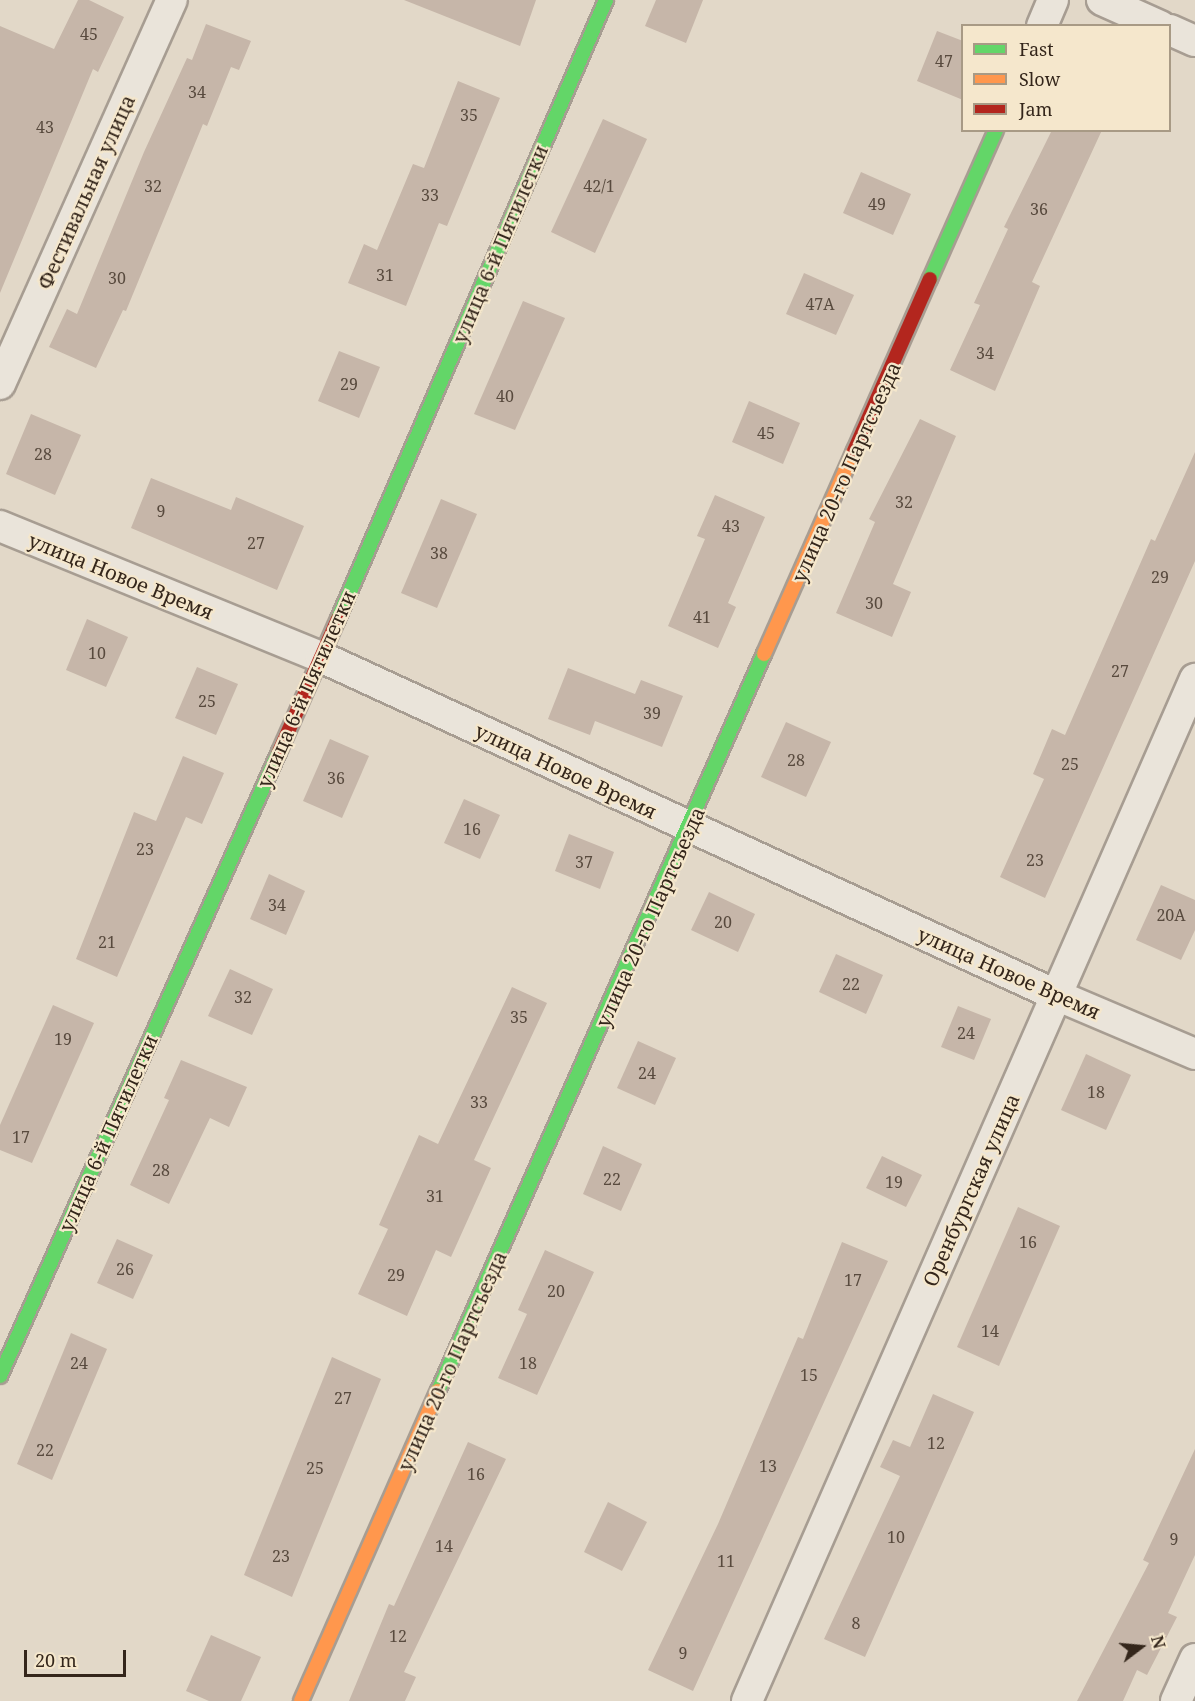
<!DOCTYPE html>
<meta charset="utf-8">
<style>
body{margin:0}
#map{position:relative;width:1195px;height:1701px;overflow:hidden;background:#e2d8c8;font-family:"Noto Serif",serif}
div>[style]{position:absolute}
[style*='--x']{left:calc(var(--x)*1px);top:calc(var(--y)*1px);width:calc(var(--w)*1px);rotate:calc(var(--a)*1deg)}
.building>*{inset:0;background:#c6b6a9}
.roads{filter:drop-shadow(2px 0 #a79d92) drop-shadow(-2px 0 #a79d92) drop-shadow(0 2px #a79d92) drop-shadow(0 -2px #a79d92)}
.street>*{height:30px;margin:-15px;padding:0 15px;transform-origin:15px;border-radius:15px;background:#eae4da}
.fast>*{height:14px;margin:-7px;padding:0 7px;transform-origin:7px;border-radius:7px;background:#63d668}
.slow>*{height:14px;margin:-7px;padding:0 7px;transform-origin:7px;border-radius:7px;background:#ff974d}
.jam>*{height:14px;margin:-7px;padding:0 7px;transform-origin:7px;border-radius:7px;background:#b3261e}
span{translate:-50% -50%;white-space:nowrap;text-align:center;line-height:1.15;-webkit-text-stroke:4.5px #f5e7cc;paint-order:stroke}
.number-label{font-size:16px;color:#584a3e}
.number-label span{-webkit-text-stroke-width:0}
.street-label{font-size:20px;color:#34261b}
.legend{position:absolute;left:961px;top:24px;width:210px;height:108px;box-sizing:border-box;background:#f5e7cc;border:2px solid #a89a85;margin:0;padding:8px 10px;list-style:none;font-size:18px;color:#34261b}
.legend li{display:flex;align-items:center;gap:12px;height:30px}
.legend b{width:30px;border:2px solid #a89a85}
.north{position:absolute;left:1111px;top:1617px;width:60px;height:60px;-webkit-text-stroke:4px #f5e7cc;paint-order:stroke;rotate:74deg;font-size:16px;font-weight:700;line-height:24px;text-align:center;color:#34261b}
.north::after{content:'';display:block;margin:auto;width:21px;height:27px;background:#34261b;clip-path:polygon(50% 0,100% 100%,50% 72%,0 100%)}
.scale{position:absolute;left:24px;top:1650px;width:102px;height:27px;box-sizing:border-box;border:3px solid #34261b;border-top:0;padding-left:8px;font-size:18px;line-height:21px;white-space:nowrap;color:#34261b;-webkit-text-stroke:4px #f5e7cc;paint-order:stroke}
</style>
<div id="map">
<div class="building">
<div style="clip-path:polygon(78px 0,89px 0,124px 17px,98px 72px,93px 69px,0 293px,0 26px,54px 49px)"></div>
<div style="clip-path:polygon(404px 0,536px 0,520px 46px)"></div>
<div style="clip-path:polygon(656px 0,703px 0,686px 43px,645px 26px)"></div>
<div style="clip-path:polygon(206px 24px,251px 41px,239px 70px,231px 67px,207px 126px,203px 124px,126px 311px,123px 310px,96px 368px,49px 347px,67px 309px,77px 314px,144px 152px,187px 58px,192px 60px)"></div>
<div style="clip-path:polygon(937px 31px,963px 41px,963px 100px,917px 81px)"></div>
<div style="clip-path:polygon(458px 81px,500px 98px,447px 226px,439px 223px,406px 306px,348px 283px,364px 244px,377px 250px,413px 164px,424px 168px)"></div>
<div style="clip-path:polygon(603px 119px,647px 139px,595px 253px,551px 232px)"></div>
<div style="clip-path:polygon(1052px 130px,1102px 130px,1032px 282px,1040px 286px,995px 391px,950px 370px,980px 305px,974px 303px,1008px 229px,1004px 227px)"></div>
<div style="clip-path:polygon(861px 172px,911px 194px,893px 235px,843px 213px)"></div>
<div style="clip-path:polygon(804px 273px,854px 295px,836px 335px,786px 314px)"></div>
<div style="clip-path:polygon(523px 301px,565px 318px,515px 430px,474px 414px)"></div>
<div style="clip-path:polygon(339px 351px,380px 367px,359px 418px,318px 401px)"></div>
<div style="clip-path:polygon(749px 401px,800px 423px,783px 464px,732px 442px)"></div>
<div style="clip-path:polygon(31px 414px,81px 435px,55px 495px,6px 474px)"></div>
<div style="clip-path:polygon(920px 419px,956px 436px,893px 584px,911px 592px,892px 637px,836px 613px,875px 522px,869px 519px)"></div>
<div style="clip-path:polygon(1195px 452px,1195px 561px,1045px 898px,1000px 877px,1044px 779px,1033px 774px,1052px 729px,1065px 735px,1151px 539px,1155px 541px)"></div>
<div style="clip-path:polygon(151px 478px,231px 510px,236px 497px,304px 526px,277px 590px,131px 528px)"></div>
<div style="clip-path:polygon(715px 495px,765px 517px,728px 603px,736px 607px,718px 648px,668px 626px,705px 539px,697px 536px)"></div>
<div style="clip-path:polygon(441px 499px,477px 514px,437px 608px,401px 593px)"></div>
<div style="clip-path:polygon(87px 619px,128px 637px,106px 687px,66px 670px)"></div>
<div style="clip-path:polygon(197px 667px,238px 684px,216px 735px,175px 718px)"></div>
<div style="clip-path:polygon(568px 668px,635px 694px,641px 680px,683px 696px,662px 747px,595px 721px,590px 735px,548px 719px)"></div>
<div style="clip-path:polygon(786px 722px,831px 742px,806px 797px,761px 777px)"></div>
<div style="clip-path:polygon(330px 739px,369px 756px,342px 818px,303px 801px)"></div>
<div style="clip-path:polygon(183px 756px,224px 773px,202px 824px,186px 817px,117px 977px,76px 959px,134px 812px,156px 821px)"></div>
<div style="clip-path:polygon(464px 799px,500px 815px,480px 859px,444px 843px)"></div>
<div style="clip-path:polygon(569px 834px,614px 852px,600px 889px,555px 871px)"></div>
<div style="clip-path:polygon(269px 874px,305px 891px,286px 935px,250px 919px)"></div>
<div style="clip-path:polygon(1161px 885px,1195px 900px,1195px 930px,1181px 960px,1136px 940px)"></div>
<div style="clip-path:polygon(709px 892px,755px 914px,738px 952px,691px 930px)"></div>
<div style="clip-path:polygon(836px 954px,883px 975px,866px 1014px,819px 992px)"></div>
<div style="clip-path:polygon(230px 969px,273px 989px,252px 1035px,208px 1016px)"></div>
<div style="clip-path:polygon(512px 987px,547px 1003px,474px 1160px,491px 1168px,451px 1257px,436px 1250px,407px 1316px,358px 1294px,388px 1229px,379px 1225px,419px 1135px,438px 1144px)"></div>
<div style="clip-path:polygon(53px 1005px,94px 1023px,32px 1163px,0 1150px,0 1125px)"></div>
<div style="clip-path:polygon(958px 1006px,991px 1019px,974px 1060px,941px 1047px)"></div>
<div style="clip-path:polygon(638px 1041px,676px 1058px,655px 1105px,617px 1088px)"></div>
<div style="clip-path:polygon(1086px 1054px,1131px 1075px,1106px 1130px,1061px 1110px)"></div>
<div style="clip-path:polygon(181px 1060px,247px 1087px,229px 1127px,210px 1118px,169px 1204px,130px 1185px,169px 1100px,164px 1098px)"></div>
<div style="clip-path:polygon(603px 1146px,642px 1164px,621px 1211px,583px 1194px)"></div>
<div style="clip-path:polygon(882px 1156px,922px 1175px,906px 1207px,866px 1188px)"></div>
<div style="clip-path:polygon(1018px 1207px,1060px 1226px,999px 1366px,957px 1347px)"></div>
<div style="clip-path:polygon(117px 1239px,153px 1255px,133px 1299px,97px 1283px)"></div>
<div style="clip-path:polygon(842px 1242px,888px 1261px,693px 1691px,648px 1670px,718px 1524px,798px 1337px,803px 1339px)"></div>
<div style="clip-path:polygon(545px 1250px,594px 1272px,537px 1395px,498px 1378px,527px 1314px,518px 1310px)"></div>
<div style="clip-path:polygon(71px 1333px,107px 1349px,52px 1480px,17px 1464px)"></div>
<div style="clip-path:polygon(332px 1357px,381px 1379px,292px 1597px,244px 1575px)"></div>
<div style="clip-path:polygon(933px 1394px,974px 1412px,865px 1657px,824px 1639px,900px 1476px,880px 1467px,893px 1440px,910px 1447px)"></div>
<div style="clip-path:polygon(468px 1442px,506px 1459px,404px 1672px,416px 1677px,405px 1701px,349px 1701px,389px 1604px,394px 1606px)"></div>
<div style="clip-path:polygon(1195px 1449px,1195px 1555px,1168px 1613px,1177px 1617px,1147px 1675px,1137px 1670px,1123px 1701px,1077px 1701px,1149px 1563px,1143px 1560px)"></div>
<div style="clip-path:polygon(608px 1502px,647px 1522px,622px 1571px,584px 1552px)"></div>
<div style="clip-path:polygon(211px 1635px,261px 1657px,241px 1701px,209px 1701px,186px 1691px)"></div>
</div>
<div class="roads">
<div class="street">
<div style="--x:1102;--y:0;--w:64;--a:24.1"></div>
<div style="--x:1042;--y:26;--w:28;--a:-67"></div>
<div style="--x:1170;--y:30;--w:27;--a:24"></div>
<div style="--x:0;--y:384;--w:421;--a:-65.9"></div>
<div style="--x:0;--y:526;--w:347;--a:22.2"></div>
<div style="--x:321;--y:657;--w:809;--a:24.7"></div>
<div style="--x:1056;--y:995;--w:151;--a:23"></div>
<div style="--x:747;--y:1701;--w:1116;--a:-66.33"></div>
<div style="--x:1176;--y:1701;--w:46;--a:-65.7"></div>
</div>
<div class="fast">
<div style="--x:930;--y:279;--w:163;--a:-66.1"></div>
<div style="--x:338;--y:619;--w:675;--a:-66.59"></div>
<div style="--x:0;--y:1376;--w:684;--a:-65.91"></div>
<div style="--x:438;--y:1391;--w:806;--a:-66.14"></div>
</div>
<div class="slow">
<div style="--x:764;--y:654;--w:222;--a:-66.1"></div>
<div style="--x:301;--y:1701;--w:339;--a:-66.2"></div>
</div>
<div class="jam">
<div style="--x:854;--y:451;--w:188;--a:-66.2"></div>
<div style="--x:279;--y:752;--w:145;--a:-66.1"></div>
</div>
</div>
<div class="number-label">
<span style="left:89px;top:34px">45</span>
<span style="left:944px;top:61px">47</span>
<span style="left:197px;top:92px">34</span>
<span style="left:469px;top:115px">35</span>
<span style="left:45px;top:127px">43</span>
<span style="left:153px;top:186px">32</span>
<span style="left:599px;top:186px">42/1</span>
<span style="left:430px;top:195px">33</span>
<span style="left:877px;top:204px">49</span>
<span style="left:1039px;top:209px">36</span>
<span style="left:385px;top:275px">31</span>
<span style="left:117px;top:278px">30</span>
<span style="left:820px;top:304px">47А</span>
<span style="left:985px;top:353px">34</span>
<span style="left:349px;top:384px">29</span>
<span style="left:505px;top:396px">40</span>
<span style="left:766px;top:433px">45</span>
<span style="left:43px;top:454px">28</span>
<span style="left:904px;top:502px">32</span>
<span style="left:161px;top:511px">9</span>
<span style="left:731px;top:526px">43</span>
<span style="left:256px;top:543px">27</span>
<span style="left:439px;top:553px">38</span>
<span style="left:1160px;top:577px">29</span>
<span style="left:874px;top:603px">30</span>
<span style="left:702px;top:617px">41</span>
<span style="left:97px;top:653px">10</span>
<span style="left:1120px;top:671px">27</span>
<span style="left:207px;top:701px">25</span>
<span style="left:652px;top:713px">39</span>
<span style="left:796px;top:760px">28</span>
<span style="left:1070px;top:764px">25</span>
<span style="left:336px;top:778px">36</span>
<span style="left:472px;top:829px">16</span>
<span style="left:145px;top:849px">23</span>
<span style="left:1035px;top:860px">23</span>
<span style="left:584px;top:862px">37</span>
<span style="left:277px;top:905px">34</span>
<span style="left:1171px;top:915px">20А</span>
<span style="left:723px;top:922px">20</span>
<span style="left:107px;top:942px">21</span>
<span style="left:851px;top:984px">22</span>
<span style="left:243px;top:997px">32</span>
<span style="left:519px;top:1017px">35</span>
<span style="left:966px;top:1033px">24</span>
<span style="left:63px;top:1039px">19</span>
<span style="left:647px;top:1073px">24</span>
<span style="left:1096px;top:1092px">18</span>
<span style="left:479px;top:1102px">33</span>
<span style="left:21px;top:1137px">17</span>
<span style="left:161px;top:1170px">28</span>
<span style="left:612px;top:1179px">22</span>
<span style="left:894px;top:1182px">19</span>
<span style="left:435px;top:1196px">31</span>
<span style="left:1028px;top:1242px">16</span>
<span style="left:125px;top:1269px">26</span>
<span style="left:396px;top:1275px">29</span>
<span style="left:853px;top:1280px">17</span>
<span style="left:556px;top:1291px">20</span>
<span style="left:990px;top:1331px">14</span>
<span style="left:79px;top:1363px">24</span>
<span style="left:528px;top:1363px">18</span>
<span style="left:809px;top:1375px">15</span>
<span style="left:343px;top:1398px">27</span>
<span style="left:936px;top:1443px">12</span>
<span style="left:45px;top:1450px">22</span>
<span style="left:768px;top:1466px">13</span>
<span style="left:315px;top:1468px">25</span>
<span style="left:476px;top:1474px">16</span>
<span style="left:896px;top:1537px">10</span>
<span style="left:1174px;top:1539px">9</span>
<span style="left:444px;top:1546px">14</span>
<span style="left:281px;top:1556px">23</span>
<span style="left:726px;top:1561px">11</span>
<span style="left:856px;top:1623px">8</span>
<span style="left:398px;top:1636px">12</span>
<span style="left:683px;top:1653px">9</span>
</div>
<div class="street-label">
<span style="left:86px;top:192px;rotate:-66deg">Фестивальная улица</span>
<span style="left:500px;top:244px;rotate:-67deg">улица 6-й Пятилетки</span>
<span style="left:846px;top:472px;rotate:-66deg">улица 20-го Партсъезда</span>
<span style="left:121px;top:576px;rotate:22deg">улица Новое Время</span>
<span style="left:306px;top:689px;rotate:-66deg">улица 6-й Пятилетки</span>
<span style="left:566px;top:771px;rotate:25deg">улица Новое Время</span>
<span style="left:650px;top:917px;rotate:-66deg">улица 20-го Партсъезда</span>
<span style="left:1009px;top:973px;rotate:24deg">улица Новое Время</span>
<span style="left:108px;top:1133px;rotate:-66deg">улица 6-й Пятилетки</span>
<span style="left:971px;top:1190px;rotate:-66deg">Оренбургская улица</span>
<span style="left:452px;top:1361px;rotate:-66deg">улица 20-го Партсъезда</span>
</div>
<ul class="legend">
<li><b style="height:8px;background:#63d668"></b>Fast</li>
<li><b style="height:8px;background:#ff974d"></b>Slow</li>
<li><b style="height:8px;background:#b3261e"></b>Jam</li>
</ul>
<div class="north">N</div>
<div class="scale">20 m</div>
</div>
